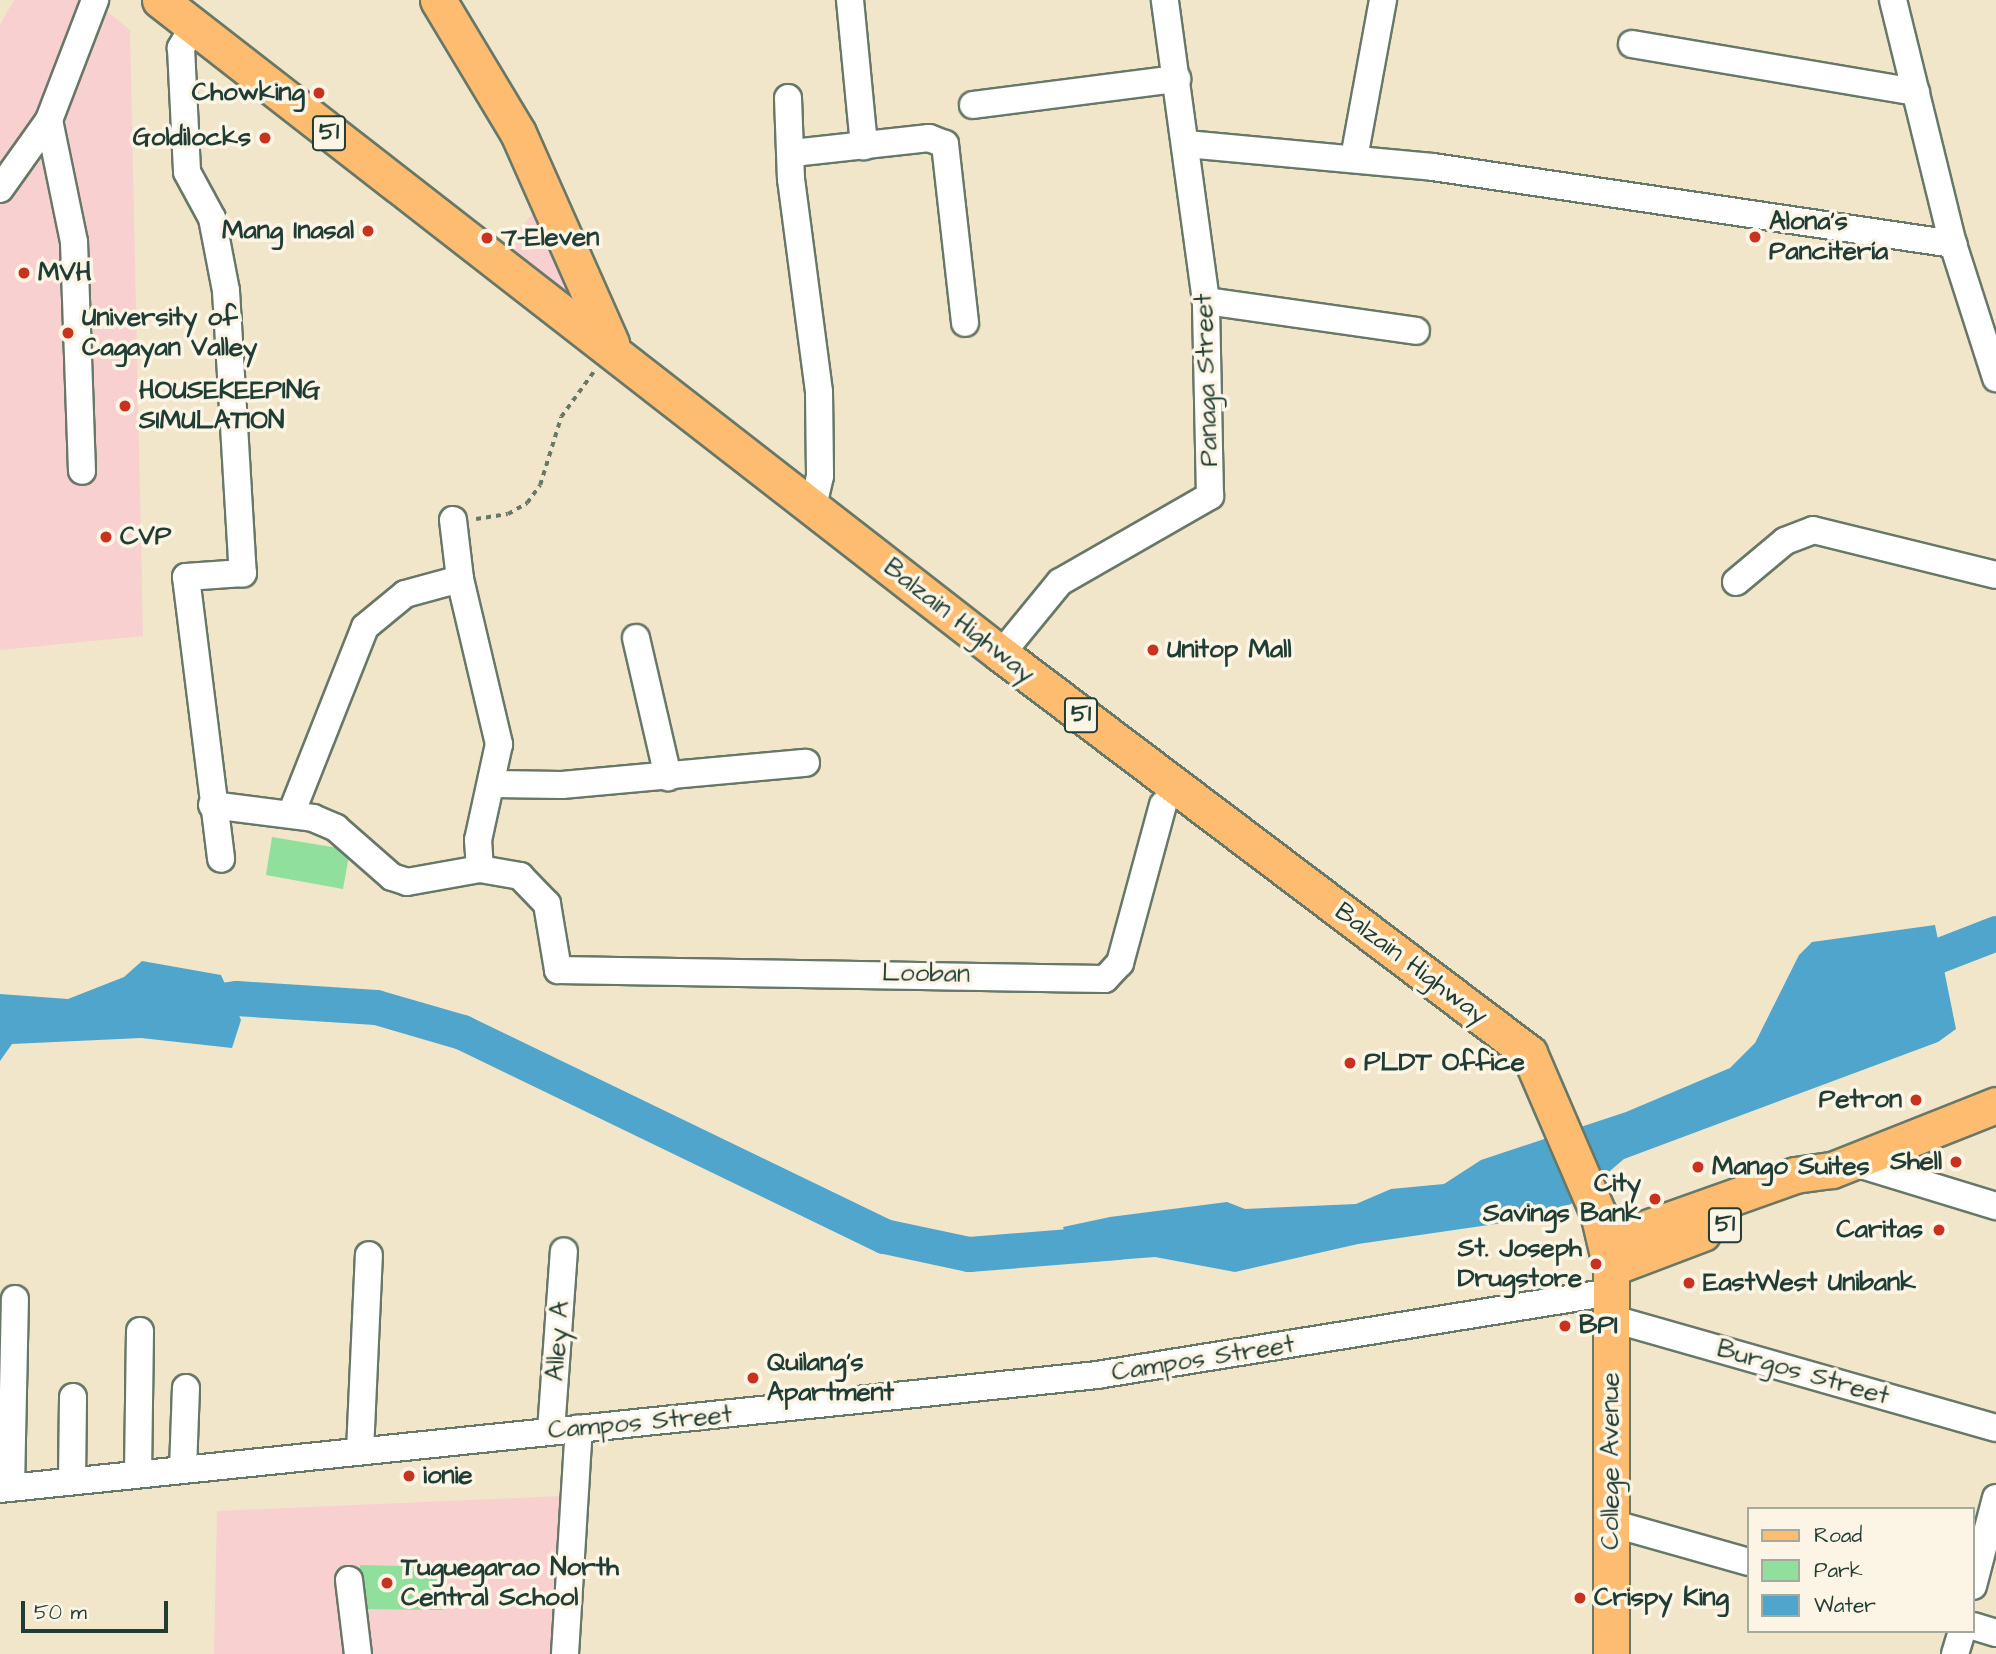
<!DOCTYPE html>
<meta charset="utf-8">
<style>
body{margin:0}
#map{position:relative;width:1996px;height:1654px;overflow:hidden;background:#f1e6c9;font-family:"Architects Daughter",sans-serif}
div>[style]{position:absolute}
[style*='--x']{left:calc(var(--x)*1px);top:calc(var(--y)*1px);width:calc(var(--w)*1px);rotate:calc(var(--a)*1deg)}
.built>*{inset:0;background:#f7d0cf}
.green>*{inset:0;background:#90df9d}
.water>*{inset:0;background:#50a5cc}
.river>*{height:35px;margin:-17.5px;padding:0 17.5px;transform-origin:17.5px;border-radius:17.5px;background:#50a5cc}
.path>*{height:3.5px;margin-top:-1.75px;transform-origin:0;background:repeating-linear-gradient(90deg,#687868 0 5px,transparent 0 10px)}
.roads{filter:drop-shadow(2px 0 #687868) drop-shadow(-2px 0 #687868) drop-shadow(0 2px #687868) drop-shadow(0 -2px #687868)}
.minor>*{height:26px;margin:-13px;padding:0 13px;transform-origin:13px;border-radius:13px;background:#fff}
.major>*{height:35px;margin:-17.5px;padding:0 17.5px;transform-origin:17.5px;border-radius:17.5px;background:#fdbc70}
.dots>*{width:19px;height:19px;translate:-50% -50%;box-sizing:border-box;border:4px solid #fcf5e5;border-radius:50%}
span{translate:-50% -50%;white-space:nowrap;text-align:center;line-height:1.15;-webkit-text-stroke:7px #fcf5e5;paint-order:stroke}
.shield-label span{padding:2px 5px;background:#fcf5e5;border:2px solid;border-radius:5px;-webkit-text-stroke-width:0}
.shield-label{font-size:24px;color:#1f3d34;font-weight:700}
.poi-label{font-size:26px;color:#1f3d34;font-weight:700}
.right{translate:-100% -50%;text-align:right}
.left{translate:0 -50%;text-align:left}
.street-label{font-size:26px;color:#1f3d34}
.legend{position:absolute;left:1747px;top:1507px;width:228px;height:126px;box-sizing:border-box;background:#fcf5e5;border:2px solid #a4ab9e;margin:0;padding:9px 12px;list-style:none;font-size:21px;color:#1f3d34}
.legend li{display:flex;align-items:center;gap:14px;height:35px}
.legend b{width:35px;border:2px solid #a4ab9e}
.scale{position:absolute;left:21px;top:1601px;width:147px;height:32px;box-sizing:border-box;border:4px solid #1f3d34;border-top:0;padding-left:9px;font-size:21px;line-height:24px;white-space:nowrap;color:#1f3d34;-webkit-text-stroke:5px #fcf5e5;paint-order:stroke}
</style>
<div id="map">
<div class="built">
<div style="clip-path:polygon(14px 0,93px 0,130px 30px,143px 636px,0 650px,0 25px)"></div>
<div style="clip-path:polygon(537px 209px,577px 291px,566px 304px,501px 249px)"></div>
<div style="clip-path:polygon(563px 1496px,555px 1654px,214px 1654px,217px 1511px)"></div>
</div>
<div class="green">
<div style="clip-path:polygon(272px 837px,350px 850px,343px 889px,266px 875px)"></div>
<div style="clip-path:polygon(360px 1565px,444px 1567px,443px 1610px,360px 1609px)"></div>
</div>
<div class="water">
<div style="clip-path:polygon(1935px 925px,1956px 1029px,1938px 1042px,1624px 1159px,1571px 1204px,1523px 1220px,1358px 1244px,1235px 1272px,1155px 1257px,1075px 1263px,1063px 1227px,1110px 1217px,1227px 1202px,1245px 1209px,1356px 1204px,1391px 1189px,1444px 1184px,1481px 1160px,1626px 1112px,1730px 1068px,1755px 1043px,1799px 955px,1812px 942px)"></div>
<div style="clip-path:polygon(142px 961px,221px 975px,241px 1020px,232px 1048px,141px 1038px,12px 1044px,0 1061px,0 994px,68px 999px,124px 977px)"></div>
</div>
<div class="river">
<div style="--x:1898;--y:971;--w:105;--a:-21.2"></div>
<div style="--x:190;--y:1004;--w:46;--a:-7.4"></div>
<div style="--x:236;--y:998;--w:140;--a:3.7"></div>
<div style="--x:376;--y:1007;--w:90;--a:16.2"></div>
<div style="--x:462;--y:1032;--w:469;--a:25.8"></div>
<div style="--x:884;--y:1236;--w:87;--a:12"></div>
<div style="--x:969;--y:1254;--w:148;--a:-4.6"></div>
</div>
<div class="path">
<div style="--x:476;--y:519;--w:32;--a:-9"></div>
<div style="--x:508;--y:514;--w:22;--a:-30"></div>
<div style="--x:527;--y:503;--w:22;--a:-54"></div>
<div style="--x:540;--y:485;--w:71;--a:-72.8"></div>
<div style="--x:561;--y:417;--w:58;--a:-54.1"></div>
</div>
<div class="roads">
<div class="minor">
<div style="--x:850;--y:0;--w:147;--a:84.5"></div>
<div style="--x:1893;--y:0;--w:251;--a:76.2"></div>
<div style="--x:1953;--y:244;--w:141;--a:72.2"></div>
<div style="--x:194;--y:26;--w:26;--a:121"></div>
<div style="--x:181;--y:48;--w:124;--a:87.2"></div>
<div style="--x:187;--y:172;--w:52;--a:61.5"></div>
<div style="--x:212;--y:218;--w:74;--a:79.1"></div>
<div style="--x:226;--y:291;--w:283;--a:86.6"></div>
<div style="--x:243;--y:573;--w:57;--a:176"></div>
<div style="--x:186;--y:577;--w:284;--a:82.9"></div>
<div style="--x:1632;--y:44;--w:288;--a:9.6"></div>
<div style="--x:788;--y:98;--w:81;--a:87.9"></div>
<div style="--x:791;--y:179;--w:215;--a:82.5"></div>
<div style="--x:819;--y:392;--w:84;--a:89.3"></div>
<div style="--x:820;--y:476;--w:32;--a:103"></div>
<div style="--x:973;--y:105;--w:206;--a:-7.3"></div>
<div style="--x:49;--y:120;--w:125;--a:78.4"></div>
<div style="--x:74;--y:242;--w:229;--a:88"></div>
<div style="--x:1186;--y:144;--w:248;--a:5.3"></div>
<div style="--x:1433;--y:167;--w:526;--a:8.42"></div>
<div style="--x:793;--y:153;--w:137;--a:-6.3"></div>
<div style="--x:929;--y:138;--w:17;--a:21"></div>
<div style="--x:945;--y:144;--w:180;--a:83.6"></div>
<div style="--x:1354;--y:158;--w:161;--a:-79.6"></div>
<div style="--x:0;--y:189;--w:85;--a:-54.6"></div>
<div style="--x:49;--y:120;--w:129;--a:-69"></div>
<div style="--x:1206;--y:301;--w:212;--a:8.1"></div>
<div style="--x:453;--y:520;--w:59;--a:83.2"></div>
<div style="--x:460;--y:579;--w:170;--a:76.7"></div>
<div style="--x:499;--y:744;--w:98;--a:102.3"></div>
<div style="--x:478;--y:840;--w:29;--a:86"></div>
<div style="--x:1736;--y:582;--w:64;--a:-39.9"></div>
<div style="--x:1785;--y:541;--w:30;--a:-21"></div>
<div style="--x:1813;--y:530;--w:188;--a:13.8"></div>
<div style="--x:636;--y:638;--w:143;--a:77"></div>
<div style="--x:1001;--y:654;--w:93;--a:-50.7"></div>
<div style="--x:1060;--y:582;--w:173;--a:-29.8"></div>
<div style="--x:1210;--y:496;--w:195;--a:-91.2"></div>
<div style="--x:1206;--y:301;--w:304;--a:-97.8"></div>
<div style="--x:494;--y:784;--w:68;--a:0.8"></div>
<div style="--x:562;--y:785;--w:245;--a:-5.2"></div>
<div style="--x:212;--y:805;--w:102;--a:7.3"></div>
<div style="--x:313;--y:818;--w:25;--a:23"></div>
<div style="--x:336;--y:828;--w:74;--a:41.2"></div>
<div style="--x:392;--y:877;--w:16;--a:18"></div>
<div style="--x:407;--y:882;--w:74;--a:-10.1"></div>
<div style="--x:480;--y:869;--w:41;--a:9.9"></div>
<div style="--x:520;--y:876;--w:39;--a:46"></div>
<div style="--x:547;--y:904;--w:67;--a:80.5"></div>
<div style="--x:558;--y:970;--w:547;--a:0.94"></div>
<div style="--x:1105;--y:979;--w:22;--a:-47"></div>
<div style="--x:1120;--y:963;--w:164;--a:-74.8"></div>
<div style="--x:291;--y:814;--w:201;--a:-68.4"></div>
<div style="--x:365;--y:627;--w:52;--a:-39.5"></div>
<div style="--x:405;--y:594;--w:57;--a:-15.3"></div>
<div style="--x:1852;--y:1162;--w:151;--a:17"></div>
<div style="--x:1610;--y:1318;--w:401;--a:15.9"></div>
<div style="--x:551;--y:1431;--w:180;--a:-85.9"></div>
<div style="--x:360;--y:1451;--w:196;--a:-87.4"></div>
<div style="--x:183;--y:1469;--w:81;--a:-87.9"></div>
<div style="--x:138;--y:1474;--w:143;--a:-89.2"></div>
<div style="--x:72;--y:1481;--w:84;--a:-89.3"></div>
<div style="--x:11;--y:1487;--w:188;--a:-88.8"></div>
<div style="--x:0;--y:1489;--w:1103;--a:-5.93"></div>
<div style="--x:1097;--y:1375;--w:521;--a:-9.17"></div>
<div style="--x:1611;--y:1523;--w:143;--a:15.8"></div>
<div style="--x:349;--y:1580;--w:75;--a:83.1"></div>
<div style="--x:1973;--y:1586;--w:91;--a:-75.4"></div>
<div style="--x:1973;--y:1626;--w:24;--a:17"></div>
<div style="--x:565;--y:1654;--w:226;--a:-86.5"></div>
<div style="--x:1955;--y:1654;--w:24;--a:-73"></div>
</div>
<div class="major">
<div style="--x:160;--y:0;--w:1065;--a:37.87"></div>
<div style="--x:1001;--y:654;--w:662;--a:37.08"></div>
<div style="--x:1529;--y:1053;--w:174;--a:66.7"></div>
<div style="--x:1598;--y:1213;--w:57;--a:76.7"></div>
<div style="--x:1611;--y:1268;--w:386;--a:90"></div>
<div style="--x:438;--y:0;--w:155;--a:59"></div>
<div style="--x:518;--y:133;--w:230;--a:66.1"></div>
<div style="--x:1607;--y:1242;--w:200;--a:-19.6"></div>
<div style="--x:1795;--y:1175;--w:37;--a:-8"></div>
<div style="--x:1832;--y:1170;--w:176;--a:-21.6"></div>
<div style="--x:1611;--y:1268;--w:98;--a:-20.8"></div>
</div>
</div>
<div class="dots">
<div style="left:319px;top:93px;background:#c8321e"></div>
<div style="left:265px;top:138px;background:#c8321e"></div>
<div style="left:368px;top:231px;background:#c8321e"></div>
<div style="left:1755px;top:237px;background:#c8321e"></div>
<div style="left:487px;top:238px;background:#c8321e"></div>
<div style="left:24px;top:273px;background:#c8321e"></div>
<div style="left:68px;top:333px;background:#c8321e"></div>
<div style="left:125px;top:406px;background:#c8321e"></div>
<div style="left:106px;top:537px;background:#c8321e"></div>
<div style="left:1153px;top:650px;background:#c8321e"></div>
<div style="left:1350px;top:1063px;background:#c8321e"></div>
<div style="left:1916px;top:1100px;background:#c8321e"></div>
<div style="left:1956px;top:1162px;background:#c8321e"></div>
<div style="left:1698px;top:1167px;background:#c8321e"></div>
<div style="left:1655px;top:1199px;background:#c8321e"></div>
<div style="left:1939px;top:1230px;background:#c8321e"></div>
<div style="left:1596px;top:1264px;background:#c8321e"></div>
<div style="left:1689px;top:1283px;background:#c8321e"></div>
<div style="left:1565px;top:1326px;background:#c8321e"></div>
<div style="left:753px;top:1378px;background:#c8321e"></div>
<div style="left:409px;top:1476px;background:#c8321e"></div>
<div style="left:387px;top:1583px;background:#c8321e"></div>
<div style="left:1580px;top:1598px;background:#c8321e"></div>
</div>
<div class="shield-label">
<span style="left:329px;top:133px">51</span>
<span style="left:1081px;top:715px">51</span>
<span style="left:1725px;top:1225px">51</span>
</div>
<div class="poi-label">
<span class="right" style="left:305px;top:93px">Chowking</span>
<span class="right" style="left:251px;top:138px">Goldilocks</span>
<span class="left" style="left:1769px;top:237px">Alona's<br>Pancitería</span>
<span class="right" style="left:354px;top:231px">Mang Inasal</span>
<span class="left" style="left:501px;top:238px">7-Eleven</span>
<span class="left" style="left:38px;top:273px">MVH</span>
<span class="left" style="left:82px;top:333px">University of<br>Cagayan Valley</span>
<span class="left" style="left:139px;top:406px">HOUSEKEEPING<br>SIMULATION</span>
<span class="left" style="left:120px;top:537px">CVP</span>
<span class="left" style="left:1167px;top:650px">Unitop Mall</span>
<span class="left" style="left:1364px;top:1063px">PLDT Office</span>
<span class="right" style="left:1902px;top:1100px">Petron</span>
<span class="right" style="left:1942px;top:1162px">Shell</span>
<span class="left" style="left:1712px;top:1167px">Mango Suites</span>
<span class="right" style="left:1641px;top:1199px">City<br>Savings Bank</span>
<span class="right" style="left:1923px;top:1230px">Caritas</span>
<span class="right" style="left:1582px;top:1264px">St. Joseph<br>Drugstore</span>
<span class="left" style="left:1703px;top:1283px">EastWest Unibank</span>
<span class="left" style="left:1579px;top:1326px">BPI</span>
<span class="left" style="left:767px;top:1378px">Quilang's<br>Apartment</span>
<span class="left" style="left:423px;top:1476px">ionie</span>
<span class="left" style="left:401px;top:1583px">Tuguegarao North<br>Central School</span>
<span class="left" style="left:1594px;top:1598px">Crispy King</span>
</div>
<div class="street-label">
<span style="left:1207px;top:380px;rotate:-92deg">Panaga Street</span>
<span style="left:959px;top:621px;rotate:38deg">Balzain Highway</span>
<span style="left:1411px;top:964px;rotate:37deg">Balzain Highway</span>
<span style="left:926px;top:974px;rotate:1deg">Looban</span>
<span style="left:558px;top:1341px;rotate:-86deg">Alley A</span>
<span style="left:1203px;top:1359px;rotate:-9deg">Campos Street</span>
<span style="left:1803px;top:1373px;rotate:16deg">Burgos Street</span>
<span style="left:640px;top:1423px;rotate:-5deg">Campos Street</span>
<span style="left:1611px;top:1461px;rotate:-90deg">College Avenue</span>
</div>
<ul class="legend">
<li><b style="height:9px;background:#fdbc70"></b>Road</li>
<li><b style="height:19px;background:#90df9d"></b>Park</li>
<li><b style="height:19px;background:#50a5cc"></b>Water</li>
</ul>
<div class="scale">50 m</div>
</div>
